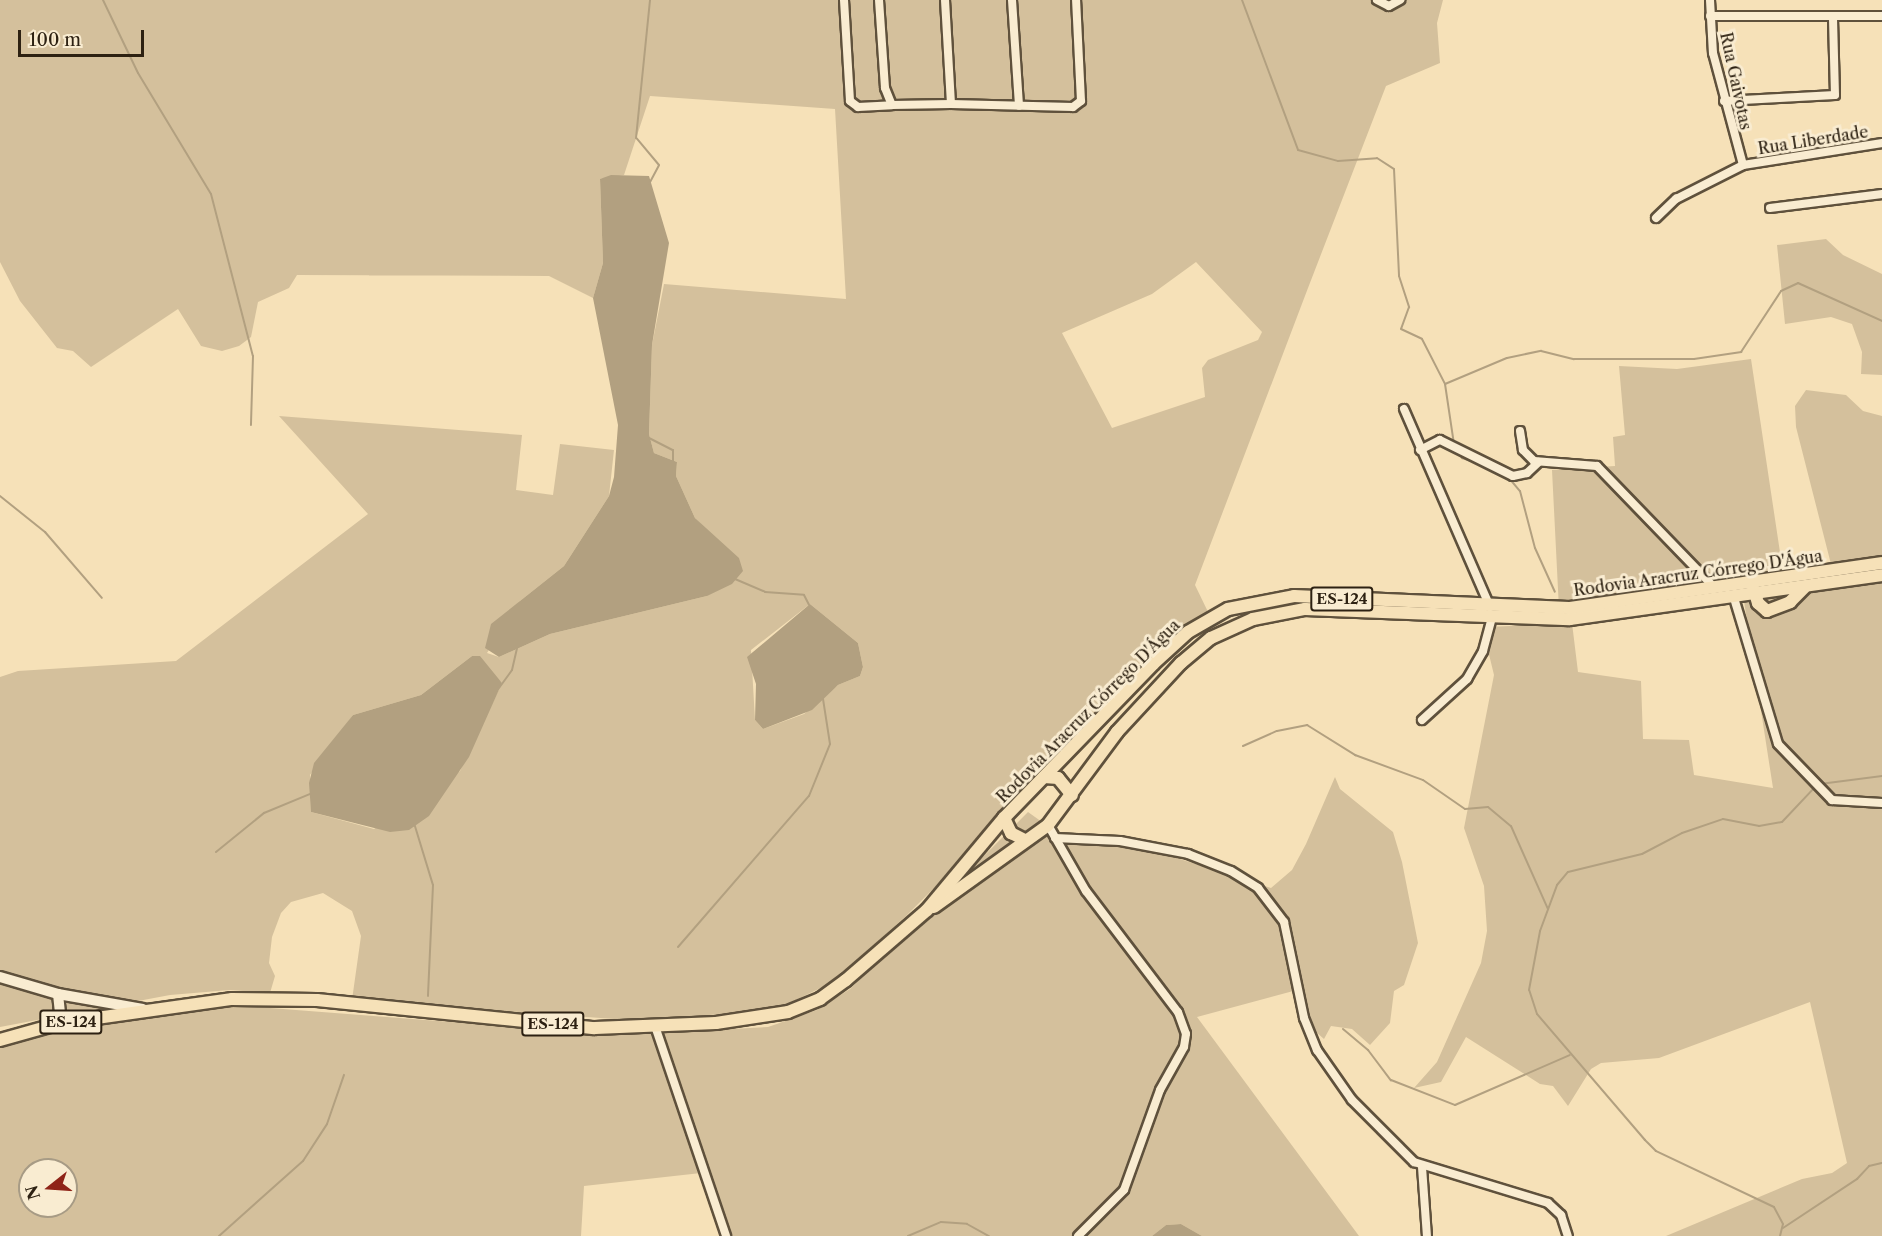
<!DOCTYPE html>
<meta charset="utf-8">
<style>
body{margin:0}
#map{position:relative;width:1882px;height:1236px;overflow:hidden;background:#f6e1b8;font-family:"Libre Caslon Text",serif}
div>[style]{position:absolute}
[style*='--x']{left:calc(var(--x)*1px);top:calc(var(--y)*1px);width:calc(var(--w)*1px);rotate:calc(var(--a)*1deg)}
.green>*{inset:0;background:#d4c09c}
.water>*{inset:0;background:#b2a080}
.stream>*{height:2px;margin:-1px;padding:0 1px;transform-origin:1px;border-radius:1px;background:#b2a080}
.roads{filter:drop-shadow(2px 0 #5f513c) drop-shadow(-2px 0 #5f513c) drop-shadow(0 2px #5f513c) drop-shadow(0 -2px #5f513c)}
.street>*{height:8px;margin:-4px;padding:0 4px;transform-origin:4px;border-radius:4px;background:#f9ecd1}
.secondary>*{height:10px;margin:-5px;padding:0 5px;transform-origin:5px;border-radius:5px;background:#f9ecd1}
.primary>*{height:12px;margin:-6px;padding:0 6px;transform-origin:6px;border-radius:6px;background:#f6e1b8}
span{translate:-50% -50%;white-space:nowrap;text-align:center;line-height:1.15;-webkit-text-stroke:6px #f9ecd1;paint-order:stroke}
.shield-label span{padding:2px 4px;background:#f9ecd1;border:2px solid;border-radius:4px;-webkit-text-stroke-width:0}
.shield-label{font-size:15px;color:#2d2112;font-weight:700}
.street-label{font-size:16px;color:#2d2112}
.north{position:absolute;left:18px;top:1158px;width:60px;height:60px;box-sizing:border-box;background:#f9ecd1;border:2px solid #a79b85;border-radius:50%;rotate:253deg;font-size:16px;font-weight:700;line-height:24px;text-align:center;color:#2d2112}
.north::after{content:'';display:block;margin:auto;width:21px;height:27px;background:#8f2418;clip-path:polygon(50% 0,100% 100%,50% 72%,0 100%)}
.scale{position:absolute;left:18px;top:30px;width:126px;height:27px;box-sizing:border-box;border:3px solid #2d2112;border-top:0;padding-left:8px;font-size:18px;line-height:21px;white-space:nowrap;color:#2d2112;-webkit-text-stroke:4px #f9ecd1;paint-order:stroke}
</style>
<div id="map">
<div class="green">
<div style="clip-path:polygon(evenodd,0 0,1443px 0,1437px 23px,1440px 63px,1386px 86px,1308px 288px,1195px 585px,1209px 614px,906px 916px,831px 983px,777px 1009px,642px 1021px,352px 1000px,361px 936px,352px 911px,323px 893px,291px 902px,281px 913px,272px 937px,269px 963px,275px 976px,270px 993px,230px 990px,170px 995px,0 1027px,0 677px,18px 671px,176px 661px,368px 514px,279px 416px,522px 435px,516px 490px,553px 495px,560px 444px,614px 450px,609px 496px,564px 566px,520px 601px,487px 653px,499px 657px,550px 634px,707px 596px,722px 546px,695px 518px,676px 476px,677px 462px,654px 453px,649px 434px,652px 345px,664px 284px,846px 299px,835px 109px,650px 96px,624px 175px,600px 179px,603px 263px,593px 298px,549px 276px,297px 275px,289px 288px,258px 302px,251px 337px,239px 346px,222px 351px,201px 346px,178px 309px,91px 367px,73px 351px,57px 348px,20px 301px,0 262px,0 0,1196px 262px,1262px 332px,1258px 340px,1208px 360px,1202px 368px,1205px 397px,1112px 428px,1062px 333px,1152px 294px,1196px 262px,0 0,810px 604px,858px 643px,863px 667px,860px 676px,838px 685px,804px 714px,763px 729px,755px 720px,751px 650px,810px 604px,0 0,472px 656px,502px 683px,460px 771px,374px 829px,311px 812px,310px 775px,353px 715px,421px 695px,472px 656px)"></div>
<div style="clip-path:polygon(1826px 239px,1843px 255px,1882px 274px,1882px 375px,1861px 374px,1862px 352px,1852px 324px,1831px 317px,1785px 324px,1777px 245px)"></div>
<div style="clip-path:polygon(1751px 359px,1784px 579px,1559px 609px,1552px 470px,1615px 466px,1613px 437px,1625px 435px,1619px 366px,1677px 369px)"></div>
<div style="clip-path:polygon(1806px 390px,1846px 395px,1863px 411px,1882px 416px,1882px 566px,1833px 572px,1796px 427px,1795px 406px)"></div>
<div style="clip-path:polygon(1882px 581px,1882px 1236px,1666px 1236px,1802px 1179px,1832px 1173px,1847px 1163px,1810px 1002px,1659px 1058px,1601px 1063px,1591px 1069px,1568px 1106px,1553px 1086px,1540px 1084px,1466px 1037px,1441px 1082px,1414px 1088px,1437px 1062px,1481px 963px,1487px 931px,1484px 886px,1464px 828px,1494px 675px,1486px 642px,1488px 627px,1572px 623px,1578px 672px,1641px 681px,1643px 739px,1689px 740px,1694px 775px,1773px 788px,1744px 601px)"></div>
<div style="clip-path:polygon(evenodd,1335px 777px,1340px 789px,1393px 832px,1402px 862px,1418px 943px,1404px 985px,1394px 991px,1390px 1023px,1370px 1045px,1352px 1029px,1331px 1026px,1324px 1039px,1300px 1018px,1297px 990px,1197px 1017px,1359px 1236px,1202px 1236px,1181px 1224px,1166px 1225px,1152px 1236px,722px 1236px,701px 1173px,584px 1186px,581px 1236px,0 1236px,0 1043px,82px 1025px,231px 1005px,620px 1035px,768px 1027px,817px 1010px,850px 989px,1028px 812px,1056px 832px,1120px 840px,1271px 888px,1292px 870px,1306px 844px,1335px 777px,30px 1170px,66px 1170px,66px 1206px,30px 1206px,30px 1170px)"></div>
</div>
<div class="water">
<div style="clip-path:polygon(611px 175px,649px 176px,669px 243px,652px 345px,649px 434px,654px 453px,677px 462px,676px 476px,695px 518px,739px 558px,743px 571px,732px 584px,707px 596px,550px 634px,499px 657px,485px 648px,491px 624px,564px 566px,609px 496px,614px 477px,618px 425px,593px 298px,603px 263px,600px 179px)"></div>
<div style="clip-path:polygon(810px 604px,858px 643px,863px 667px,860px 676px,838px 685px,812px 710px,763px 729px,755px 720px,756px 684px,747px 657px)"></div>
<div style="clip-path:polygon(472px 656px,480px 656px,502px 683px,469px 757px,429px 816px,409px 830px,390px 832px,311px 812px,309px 783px,314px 763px,353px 715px,421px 695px)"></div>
<div style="clip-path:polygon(1181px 1224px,1202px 1236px,1152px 1236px,1166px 1225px)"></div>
</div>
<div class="stream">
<div style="--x:103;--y:0;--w:81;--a:64.4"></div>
<div style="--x:138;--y:73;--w:141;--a:58.9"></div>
<div style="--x:211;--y:194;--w:167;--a:75.5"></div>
<div style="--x:253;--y:356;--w:69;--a:91.7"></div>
<div style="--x:1242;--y:0;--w:160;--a:69.5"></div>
<div style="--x:1298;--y:150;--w:41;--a:15.4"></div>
<div style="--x:1338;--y:161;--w:39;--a:-4"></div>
<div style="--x:1377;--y:158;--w:20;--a:33"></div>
<div style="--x:1394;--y:169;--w:107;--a:87.3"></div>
<div style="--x:1399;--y:276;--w:33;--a:72"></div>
<div style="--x:1409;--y:307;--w:23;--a:110"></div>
<div style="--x:1401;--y:329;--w:23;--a:25"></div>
<div style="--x:1422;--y:339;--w:51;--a:62.9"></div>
<div style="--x:1445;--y:384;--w:61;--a:81.5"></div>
<div style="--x:649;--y:184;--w:21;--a:-62"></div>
<div style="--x:659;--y:165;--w:35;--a:-130"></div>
<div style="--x:636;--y:138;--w:139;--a:-84.2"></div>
<div style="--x:1445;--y:384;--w:67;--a:-22.8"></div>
<div style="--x:1507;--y:358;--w:35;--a:-12"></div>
<div style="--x:1541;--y:351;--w:34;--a:14"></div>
<div style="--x:1574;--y:359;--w:120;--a:0"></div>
<div style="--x:1694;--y:359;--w:48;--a:-8.5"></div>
<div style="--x:1741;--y:352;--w:73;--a:-56.7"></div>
<div style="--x:1781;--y:291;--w:19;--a:-25"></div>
<div style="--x:1798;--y:283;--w:92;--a:24.3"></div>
<div style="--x:649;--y:438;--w:27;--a:27"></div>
<div style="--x:673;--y:450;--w:12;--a:90"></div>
<div style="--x:1456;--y:449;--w:11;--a:56"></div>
<div style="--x:1462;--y:458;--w:22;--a:18"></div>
<div style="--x:1509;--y:478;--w:17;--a:50"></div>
<div style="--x:1520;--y:491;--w:59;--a:75.3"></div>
<div style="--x:1535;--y:548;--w:48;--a:65.6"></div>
<div style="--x:0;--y:496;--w:58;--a:38.7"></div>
<div style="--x:45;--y:532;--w:87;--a:49.2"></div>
<div style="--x:735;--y:579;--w:33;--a:23"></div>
<div style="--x:765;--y:592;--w:39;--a:4"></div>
<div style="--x:804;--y:595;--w:11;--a:63"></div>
<div style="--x:499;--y:688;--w:22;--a:-54"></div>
<div style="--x:512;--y:670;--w:22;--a:-77"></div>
<div style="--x:1243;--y:746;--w:37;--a:-24"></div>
<div style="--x:1277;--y:731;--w:31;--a:-11"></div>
<div style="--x:1307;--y:725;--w:57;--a:32"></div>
<div style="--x:1355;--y:755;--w:72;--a:20.2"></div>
<div style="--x:1423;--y:780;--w:51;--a:34.6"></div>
<div style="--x:1465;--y:809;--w:23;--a:-5"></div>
<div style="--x:1488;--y:807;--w:30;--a:40"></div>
<div style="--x:1511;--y:826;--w:91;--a:66"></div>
<div style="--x:1820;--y:784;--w:63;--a:-7.4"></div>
<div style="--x:414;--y:823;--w:65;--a:73"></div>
<div style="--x:433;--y:885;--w:111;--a:92.6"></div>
<div style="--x:216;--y:852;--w:62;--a:-39.1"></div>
<div style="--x:264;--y:813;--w:50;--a:-22.4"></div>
<div style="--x:678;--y:947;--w:200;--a:-49.1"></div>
<div style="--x:809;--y:796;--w:56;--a:-68"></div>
<div style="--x:830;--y:744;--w:46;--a:-98.8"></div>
<div style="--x:1343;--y:1029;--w:33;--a:40"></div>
<div style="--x:1368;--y:1050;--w:38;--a:53"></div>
<div style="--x:1391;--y:1080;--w:69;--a:21.3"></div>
<div style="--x:1455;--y:1105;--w:125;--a:-23.5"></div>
<div style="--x:1783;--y:1228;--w:89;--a:-33.5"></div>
<div style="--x:1857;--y:1179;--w:18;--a:-47"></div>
<div style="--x:1869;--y:1166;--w:13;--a:-13"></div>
<div style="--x:219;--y:1236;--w:113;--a:-41.8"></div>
<div style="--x:303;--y:1161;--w:44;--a:-57"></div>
<div style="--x:327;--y:1124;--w:52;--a:-70.9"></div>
<div style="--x:908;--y:1236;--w:36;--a:-23"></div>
<div style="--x:941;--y:1222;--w:26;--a:4"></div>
<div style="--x:967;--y:1224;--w:25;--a:29"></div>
<div style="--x:1780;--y:1236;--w:12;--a:-76"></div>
<div style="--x:1783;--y:1224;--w:19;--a:-118"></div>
<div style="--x:1774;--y:1207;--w:131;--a:-154.6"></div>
<div style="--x:1656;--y:1151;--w:16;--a:-135"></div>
<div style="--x:1645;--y:1140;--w:166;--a:-130.6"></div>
<div style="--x:1537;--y:1014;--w:25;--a:-108"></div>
<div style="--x:1529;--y:990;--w:60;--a:-79.4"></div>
<div style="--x:1540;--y:931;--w:49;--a:-69.7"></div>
<div style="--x:1557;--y:885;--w:17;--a:-50"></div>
<div style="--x:1568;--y:872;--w:76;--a:-13.7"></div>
<div style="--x:1642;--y:854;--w:45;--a:-27.7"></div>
<div style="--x:1682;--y:833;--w:43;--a:-18.9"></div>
<div style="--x:1723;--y:819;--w:37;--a:11"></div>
<div style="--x:1759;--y:826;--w:23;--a:-10"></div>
<div style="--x:1782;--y:822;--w:48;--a:-46.7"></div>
</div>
<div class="roads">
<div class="street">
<div style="--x:844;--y:0;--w:101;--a:86.6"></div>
<div style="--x:850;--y:101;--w:10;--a:37"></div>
<div style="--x:858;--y:107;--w:34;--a:-3"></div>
<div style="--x:879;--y:0;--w:88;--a:86.1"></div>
<div style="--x:885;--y:88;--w:18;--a:68"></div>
<div style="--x:892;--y:105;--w:59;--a:-1"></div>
<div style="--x:951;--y:104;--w:104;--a:-93.3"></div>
<div style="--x:1012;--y:0;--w:106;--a:86.2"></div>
<div style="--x:1377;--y:0;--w:13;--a:27"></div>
<div style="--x:1389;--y:6;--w:13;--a:-29"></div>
<div style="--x:1710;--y:0;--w:53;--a:86.8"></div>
<div style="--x:1713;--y:53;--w:116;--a:75"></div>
<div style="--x:1710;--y:16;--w:172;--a:0"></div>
<div style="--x:1724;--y:101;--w:111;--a:-3.1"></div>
<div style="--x:1835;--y:95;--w:78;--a:-91.5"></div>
<div style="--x:951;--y:104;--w:122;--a:1.4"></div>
<div style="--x:1073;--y:107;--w:10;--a:-37"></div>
<div style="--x:1081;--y:101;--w:101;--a:-92.8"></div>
<div style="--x:1770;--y:208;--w:113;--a:-7.1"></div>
<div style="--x:1656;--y:218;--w:28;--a:-44"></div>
<div style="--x:1676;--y:199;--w:75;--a:-26.9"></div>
<div style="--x:1743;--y:165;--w:141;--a:-9"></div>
<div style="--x:1404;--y:409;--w:216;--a:66.5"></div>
<div style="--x:1520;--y:431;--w:19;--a:81"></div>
<div style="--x:1523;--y:450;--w:16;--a:45"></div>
<div style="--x:1534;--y:461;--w:63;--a:4.5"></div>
<div style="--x:1597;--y:466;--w:170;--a:46"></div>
<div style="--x:1420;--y:450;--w:22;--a:-27"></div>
<div style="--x:1440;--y:440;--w:81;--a:26.3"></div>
<div style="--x:1513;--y:476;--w:14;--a:-12"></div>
<div style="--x:1527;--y:473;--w:16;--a:-43"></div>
<div style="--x:1734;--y:598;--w:152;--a:73.2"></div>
<div style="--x:1778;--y:744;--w:78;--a:46"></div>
<div style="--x:1832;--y:800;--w:50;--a:3.4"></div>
<div style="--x:1422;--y:720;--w:61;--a:-42.3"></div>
<div style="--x:1467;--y:679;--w:32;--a:-60"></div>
<div style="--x:1483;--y:651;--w:34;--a:-75"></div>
<div style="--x:1048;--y:825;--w:76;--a:60.1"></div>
<div style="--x:1086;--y:891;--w:152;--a:52.8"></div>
<div style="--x:1178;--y:1012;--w:23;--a:70"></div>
<div style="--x:1186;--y:1034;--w:13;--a:99"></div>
<div style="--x:1184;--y:1047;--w:49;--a:119.2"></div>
<div style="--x:1160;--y:1090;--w:106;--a:109.8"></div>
<div style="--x:1124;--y:1190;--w:65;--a:135"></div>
<div style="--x:1055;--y:838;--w:65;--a:2.6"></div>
<div style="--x:1120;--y:841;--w:69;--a:10.8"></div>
<div style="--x:1188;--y:854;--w:46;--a:21.6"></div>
<div style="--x:1231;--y:871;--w:32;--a:32"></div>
<div style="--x:1258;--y:888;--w:43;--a:52.6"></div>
<div style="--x:1284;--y:922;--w:98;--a:78.2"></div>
<div style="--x:1304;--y:1018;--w:35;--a:68"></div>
<div style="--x:1317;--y:1050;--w:61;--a:55"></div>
<div style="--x:1352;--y:1100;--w:88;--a:45"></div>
<div style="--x:1414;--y:1162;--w:140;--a:17"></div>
<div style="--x:1548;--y:1203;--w:18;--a:43"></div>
<div style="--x:1561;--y:1215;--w:22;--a:72"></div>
<div style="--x:655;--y:1026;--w:222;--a:71.3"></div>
<div style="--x:1422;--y:1167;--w:69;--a:85.9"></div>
</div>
<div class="secondary">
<div style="--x:0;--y:977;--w:60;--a:16.3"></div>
<div style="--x:58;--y:994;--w:86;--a:10"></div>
<div style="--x:58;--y:994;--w:29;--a:84"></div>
</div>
<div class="primary">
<div style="--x:1754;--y:590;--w:14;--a:73"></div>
<div style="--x:1758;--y:603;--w:12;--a:42"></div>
<div style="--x:1767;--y:611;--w:25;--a:-21"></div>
<div style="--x:1790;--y:602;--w:20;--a:-45"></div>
<div style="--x:1044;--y:777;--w:14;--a:4"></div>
<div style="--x:1058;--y:778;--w:22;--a:51"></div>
<div style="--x:1004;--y:818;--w:17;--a:65"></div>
<div style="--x:1011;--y:833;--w:16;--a:27"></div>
<div style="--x:934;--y:907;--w:140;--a:-35.7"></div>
<div style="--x:1048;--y:825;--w:116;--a:-53.4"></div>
<div style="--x:1117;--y:732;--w:94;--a:-47.2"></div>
<div style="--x:1181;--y:663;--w:39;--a:-40"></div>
<div style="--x:1211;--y:638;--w:46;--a:-24.3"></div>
<div style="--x:1253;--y:619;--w:53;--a:-10.9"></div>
<div style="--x:1305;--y:609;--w:265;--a:2.2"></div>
<div style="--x:1570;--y:619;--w:315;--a:-8"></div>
<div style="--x:0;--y:1040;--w:63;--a:-15.6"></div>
<div style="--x:61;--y:1023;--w:173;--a:-8"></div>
<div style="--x:232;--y:999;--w:85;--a:0.7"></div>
<div style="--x:317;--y:1000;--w:279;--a:5.8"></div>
<div style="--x:595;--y:1028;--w:121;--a:-2.4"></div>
<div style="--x:716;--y:1023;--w:73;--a:-8.7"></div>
<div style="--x:788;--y:1012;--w:35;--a:-22"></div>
<div style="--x:820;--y:999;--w:32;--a:-36"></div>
<div style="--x:846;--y:980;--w:107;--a:-40.8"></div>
<div style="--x:927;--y:910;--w:120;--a:-50.1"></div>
<div style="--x:1004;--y:818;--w:214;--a:-45.9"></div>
<div style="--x:1153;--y:664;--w:47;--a:-42.4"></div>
<div style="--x:1188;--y:632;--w:46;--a:-29.9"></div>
<div style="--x:1228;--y:609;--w:67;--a:-11.1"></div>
<div style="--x:1294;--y:596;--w:275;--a:2.5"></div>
<div style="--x:1569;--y:608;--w:316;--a:-8.2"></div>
</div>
</div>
<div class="shield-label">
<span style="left:1342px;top:599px">ES-124</span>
<span style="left:71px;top:1022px">ES-124</span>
<span style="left:553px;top:1024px">ES-124</span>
</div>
<div class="street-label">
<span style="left:1736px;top:81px;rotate:78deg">Rua Gaivotas</span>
<span style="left:1813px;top:140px;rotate:-9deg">Rua Liberdade</span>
<span style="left:1698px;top:573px;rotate:-8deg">Rodovia Aracruz Córrego D'Água</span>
<span style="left:1088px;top:711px;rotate:-45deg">Rodovia Aracruz Córrego D'Água</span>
</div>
<div class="north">N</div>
<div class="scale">100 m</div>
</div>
